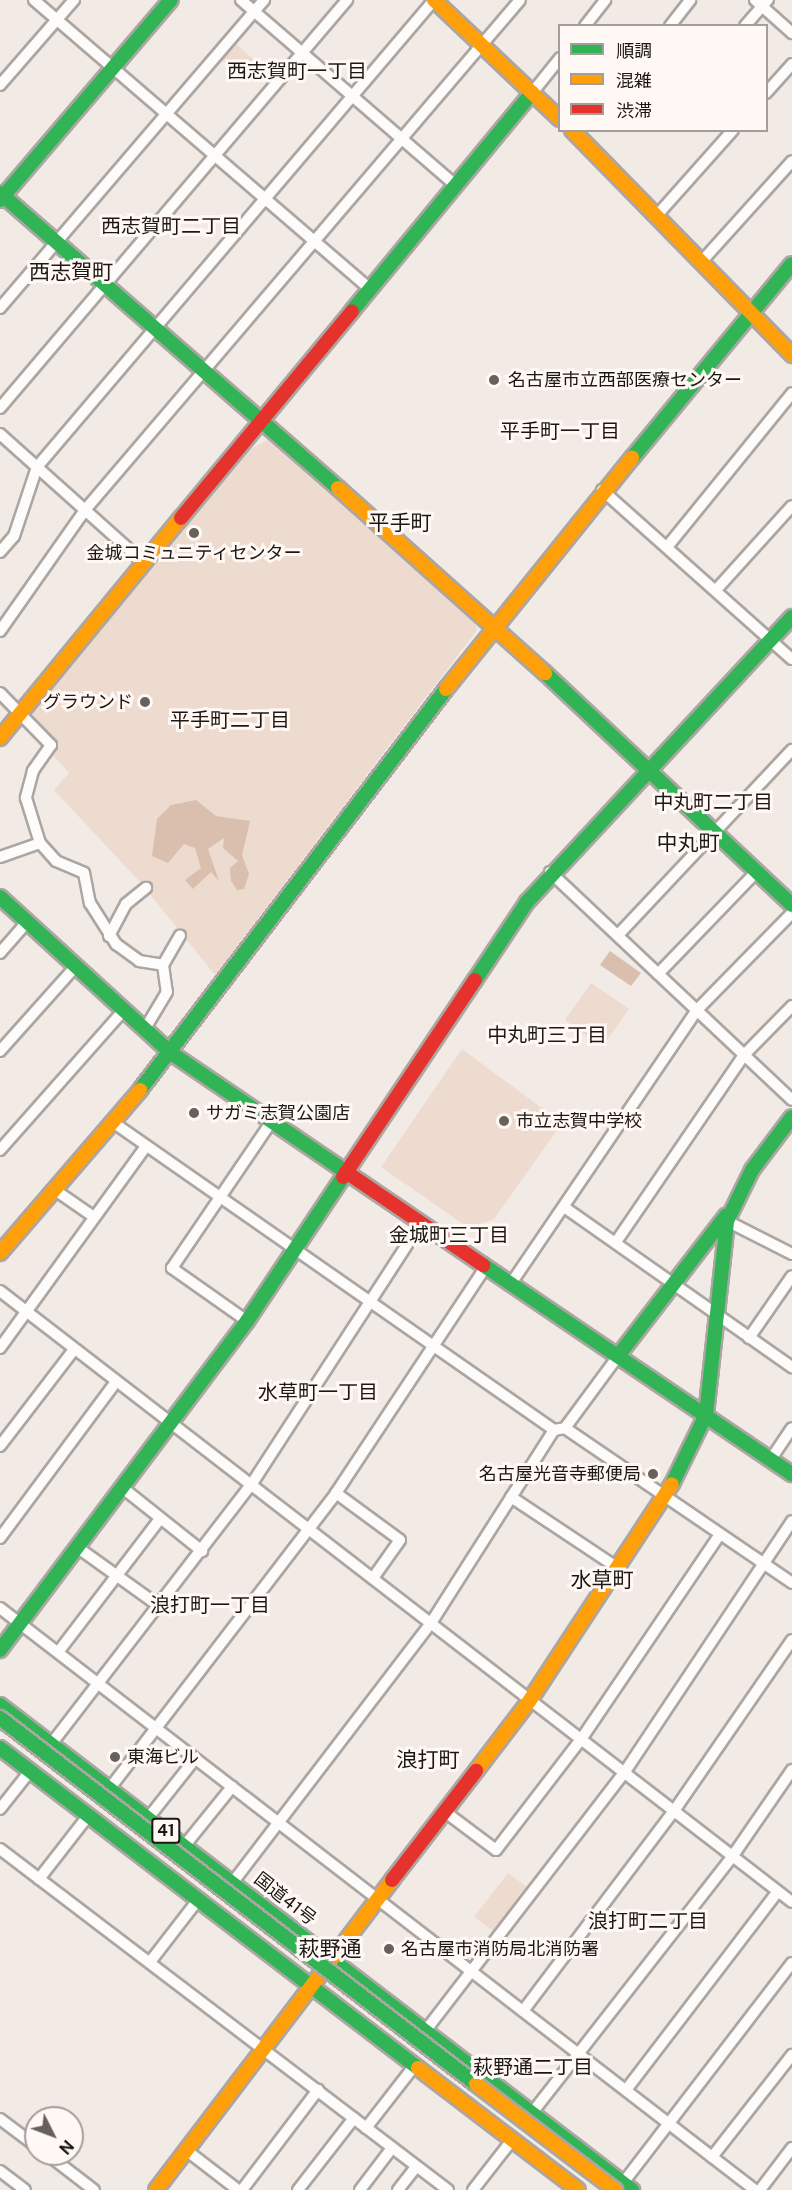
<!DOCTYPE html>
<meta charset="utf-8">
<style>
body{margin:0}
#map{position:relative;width:792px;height:2190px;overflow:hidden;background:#f2eae5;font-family:"Public Sans","Noto Sans JP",sans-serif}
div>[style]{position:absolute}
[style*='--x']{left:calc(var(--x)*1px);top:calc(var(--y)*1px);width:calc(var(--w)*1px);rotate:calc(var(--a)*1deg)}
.green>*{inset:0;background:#eddbcf}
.water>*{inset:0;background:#dabfae}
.roads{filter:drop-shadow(2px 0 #aca6a2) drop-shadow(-2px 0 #aca6a2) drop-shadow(0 2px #aca6a2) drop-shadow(0 -2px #aca6a2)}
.street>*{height:10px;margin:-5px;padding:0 5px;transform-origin:5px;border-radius:5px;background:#fdfcfb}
.fast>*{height:14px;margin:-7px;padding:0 7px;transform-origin:7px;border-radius:7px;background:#30b455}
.slow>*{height:14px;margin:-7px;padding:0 7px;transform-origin:7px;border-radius:7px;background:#ff9f0a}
.jam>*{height:14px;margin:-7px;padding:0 7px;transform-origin:7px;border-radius:7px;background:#e5322d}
.bridges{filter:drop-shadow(2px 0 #aca6a2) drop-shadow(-2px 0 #aca6a2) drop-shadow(0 2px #aca6a2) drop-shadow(0 -2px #aca6a2)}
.fast-bridge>*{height:14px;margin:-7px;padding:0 7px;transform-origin:7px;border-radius:7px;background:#30b455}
.slow-bridge>*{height:14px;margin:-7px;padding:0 7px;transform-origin:7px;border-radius:7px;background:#ff9f0a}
.dots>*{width:16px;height:16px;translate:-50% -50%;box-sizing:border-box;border:3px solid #fff8f4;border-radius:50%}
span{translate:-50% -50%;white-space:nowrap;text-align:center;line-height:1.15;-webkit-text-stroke:6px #fff8f4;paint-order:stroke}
.shield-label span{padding:2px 4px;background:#fff8f4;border:2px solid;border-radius:4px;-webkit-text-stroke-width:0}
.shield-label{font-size:16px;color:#1c1713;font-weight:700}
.poi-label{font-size:18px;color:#1c1713}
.left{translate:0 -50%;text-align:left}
.right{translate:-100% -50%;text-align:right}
.street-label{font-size:18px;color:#1c1713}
.neighbourhood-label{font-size:20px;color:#1c1713}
.quarter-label{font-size:21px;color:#1c1713}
.legend{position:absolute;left:558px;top:24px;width:210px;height:108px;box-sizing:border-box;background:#fff8f4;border:2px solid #a49e9a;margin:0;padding:8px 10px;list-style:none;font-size:18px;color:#1c1713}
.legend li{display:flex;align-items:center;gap:12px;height:30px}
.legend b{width:30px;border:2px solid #a49e9a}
.north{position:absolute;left:24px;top:2106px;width:60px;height:60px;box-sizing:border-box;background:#fff8f4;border:2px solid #a49e9a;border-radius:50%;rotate:132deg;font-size:16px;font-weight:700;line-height:24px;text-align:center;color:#1c1713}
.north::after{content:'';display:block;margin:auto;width:21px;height:27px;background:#67615c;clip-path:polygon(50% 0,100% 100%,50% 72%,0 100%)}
</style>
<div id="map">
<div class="green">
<div style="clip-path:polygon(235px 43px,257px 63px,245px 76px,221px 60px)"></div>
<div style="clip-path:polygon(268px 440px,475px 622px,477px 630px,215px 975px,140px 882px,54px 790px,69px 773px,51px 753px,57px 747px,32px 713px,252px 448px)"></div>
<div style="clip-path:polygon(591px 983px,629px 1009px,602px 1047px,565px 1020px)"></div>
<div style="clip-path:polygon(462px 1049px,562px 1123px,494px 1219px,469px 1228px,381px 1167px)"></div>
<div style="clip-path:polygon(508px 1873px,527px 1887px,493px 1931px,474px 1917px)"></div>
</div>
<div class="water">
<div style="clip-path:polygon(196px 800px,216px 816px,250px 821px,242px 855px,249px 874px,244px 889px,237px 890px,231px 881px,230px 868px,238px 861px,223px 848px,224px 838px,208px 849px,219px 881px,211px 872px,193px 889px,185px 880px,201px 868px,195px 848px,184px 844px,168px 863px,152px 856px,157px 819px,171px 805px)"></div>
<div style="clip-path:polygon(610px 951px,641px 973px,631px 986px,600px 965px)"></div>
</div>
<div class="roads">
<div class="street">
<div style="--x:34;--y:0;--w:443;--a:40.7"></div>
<div style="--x:241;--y:0;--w:281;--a:40.8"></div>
<div style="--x:755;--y:0;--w:50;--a:41.7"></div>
<div style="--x:585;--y:26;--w:33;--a:-52"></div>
<div style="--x:670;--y:26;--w:33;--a:-52"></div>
<div style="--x:745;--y:26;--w:35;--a:-49"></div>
<div style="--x:0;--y:85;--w:113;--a:-49"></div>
<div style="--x:532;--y:93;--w:45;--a:-51.3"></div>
<div style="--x:766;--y:93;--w:39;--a:-48"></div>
<div style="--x:659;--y:213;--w:111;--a:-48.3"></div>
<div style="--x:703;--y:260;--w:133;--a:-48"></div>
<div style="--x:0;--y:308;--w:406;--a:-49.4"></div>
<div style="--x:0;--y:408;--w:536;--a:-49.62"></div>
<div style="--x:0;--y:434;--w:192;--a:41.8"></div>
<div style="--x:602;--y:490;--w:254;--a:41.7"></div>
<div style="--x:667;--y:547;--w:198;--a:-50.9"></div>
<div style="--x:0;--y:552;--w:21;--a:-49"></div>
<div style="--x:14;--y:536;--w:73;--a:-71.6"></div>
<div style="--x:37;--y:467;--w:613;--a:-49.63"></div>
<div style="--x:716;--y:590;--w:113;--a:-47.9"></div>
<div style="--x:0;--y:631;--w:148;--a:-54.9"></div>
<div style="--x:85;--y:510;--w:670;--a:-49.54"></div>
<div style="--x:0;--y:693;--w:73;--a:45.6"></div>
<div style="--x:51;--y:745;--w:32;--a:125"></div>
<div style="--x:33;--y:771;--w:28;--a:105"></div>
<div style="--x:26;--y:798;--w:47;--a:72.7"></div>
<div style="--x:40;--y:843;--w:24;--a:48"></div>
<div style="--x:56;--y:861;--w:30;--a:23"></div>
<div style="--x:84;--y:873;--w:31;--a:79"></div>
<div style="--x:90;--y:903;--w:49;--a:57.6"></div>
<div style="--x:116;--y:944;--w:29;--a:36"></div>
<div style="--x:139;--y:961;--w:24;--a:9"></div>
<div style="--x:163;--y:965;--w:27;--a:82"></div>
<div style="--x:167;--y:992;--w:37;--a:121"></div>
<div style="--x:0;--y:857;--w:42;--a:-19.3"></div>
<div style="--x:550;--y:872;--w:332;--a:43.3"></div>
<div style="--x:618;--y:935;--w:254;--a:-46.8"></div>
<div style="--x:109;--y:936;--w:36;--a:-62"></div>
<div style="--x:126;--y:904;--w:26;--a:-39"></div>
<div style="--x:0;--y:953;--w:41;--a:-48.9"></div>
<div style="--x:163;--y:965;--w:34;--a:-60"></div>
<div style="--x:658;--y:974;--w:143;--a:-46.1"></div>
<div style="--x:0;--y:1051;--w:114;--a:-48.2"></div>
<div style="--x:114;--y:1123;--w:537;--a:34.9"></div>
<div style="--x:554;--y:1430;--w:11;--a:-10"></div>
<div style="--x:565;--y:1428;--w:89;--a:-53.6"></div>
<div style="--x:0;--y:1150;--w:187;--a:-48.5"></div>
<div style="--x:55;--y:1190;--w:47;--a:34.7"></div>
<div style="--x:564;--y:1207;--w:279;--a:35.1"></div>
<div style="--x:727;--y:1221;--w:73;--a:26.9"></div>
<div style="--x:616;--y:1242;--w:227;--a:-55.6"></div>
<div style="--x:744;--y:1055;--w:69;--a:-45.6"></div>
<div style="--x:510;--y:1285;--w:333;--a:-55.8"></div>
<div style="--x:697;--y:1010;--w:136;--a:-45.6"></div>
<div style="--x:0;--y:1291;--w:1000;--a:37.65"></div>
<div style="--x:247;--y:1321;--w:92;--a:-144.8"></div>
<div style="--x:172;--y:1268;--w:178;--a:-55.8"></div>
<div style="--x:749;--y:1338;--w:75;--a:-55.3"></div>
<div style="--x:0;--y:1348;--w:249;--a:-54.1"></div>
<div style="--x:565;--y:1428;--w:275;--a:34.3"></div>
<div style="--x:0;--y:1446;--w:118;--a:-52.5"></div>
<div style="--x:771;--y:1459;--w:37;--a:-56"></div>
<div style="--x:124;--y:1489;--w:100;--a:38.5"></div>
<div style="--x:336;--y:1493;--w:79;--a:36.3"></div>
<div style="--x:400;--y:1540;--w:47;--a:125.4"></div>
<div style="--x:511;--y:1497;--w:128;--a:33.6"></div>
<div style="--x:0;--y:1538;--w:193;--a:-53.4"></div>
<div style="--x:77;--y:1547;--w:101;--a:35.7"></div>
<div style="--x:0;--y:1608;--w:953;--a:37.63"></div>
<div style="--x:59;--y:1651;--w:166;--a:-52.6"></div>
<div style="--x:52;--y:1743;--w:326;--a:-52.4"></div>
<div style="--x:251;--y:1485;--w:310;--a:-57"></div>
<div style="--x:110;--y:1788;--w:372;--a:-52.5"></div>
<div style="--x:336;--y:1493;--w:270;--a:-56.5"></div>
<div style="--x:0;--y:1809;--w:48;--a:-51.7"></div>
<div style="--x:444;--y:1811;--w:65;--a:36.9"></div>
<div style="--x:496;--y:1850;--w:141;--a:-52.5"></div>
<div style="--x:582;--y:1738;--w:246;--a:-55.9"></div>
<div style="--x:149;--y:1817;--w:74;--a:-51.6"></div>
<div style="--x:185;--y:1845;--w:75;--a:-51"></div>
<div style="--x:0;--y:1849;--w:563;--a:37.28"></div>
<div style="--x:39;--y:1879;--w:80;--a:-52.1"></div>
<div style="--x:233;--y:1882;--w:326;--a:-52.6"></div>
<div style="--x:431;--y:1623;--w:229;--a:-57.5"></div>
<div style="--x:150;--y:1962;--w:78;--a:-52.3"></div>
<div style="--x:523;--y:2011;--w:254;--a:-53"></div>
<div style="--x:676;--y:1808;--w:204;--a:-55.4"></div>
<div style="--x:426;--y:2030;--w:328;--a:-52.4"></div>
<div style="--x:626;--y:1770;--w:299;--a:-56.3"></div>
<div style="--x:626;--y:2090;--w:250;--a:-52.6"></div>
<div style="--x:532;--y:2113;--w:328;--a:-52"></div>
<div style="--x:734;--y:1854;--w:102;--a:-55.4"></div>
<div style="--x:0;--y:2119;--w:45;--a:36.9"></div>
<div style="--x:366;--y:2128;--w:80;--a:-52.1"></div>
<div style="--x:186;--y:2150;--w:66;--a:37.6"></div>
<div style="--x:47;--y:2154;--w:59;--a:37.5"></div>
<div style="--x:712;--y:2157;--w:130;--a:-51.9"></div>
<div style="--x:0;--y:2171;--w:31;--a:37"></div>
<div style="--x:623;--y:2183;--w:277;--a:-52.5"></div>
<div style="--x:242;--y:2190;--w:126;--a:-52.8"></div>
<div style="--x:298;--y:2190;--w:91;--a:-52.1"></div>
<div style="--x:360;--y:2190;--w:53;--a:-52.7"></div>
<div style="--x:398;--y:2190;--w:29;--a:-52"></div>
<div style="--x:473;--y:2190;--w:63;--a:-52"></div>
<div style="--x:760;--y:2190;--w:53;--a:-52.7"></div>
</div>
<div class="fast">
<div style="--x:0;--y:193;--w:449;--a:41.1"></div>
<div style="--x:0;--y:200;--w:263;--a:-49.5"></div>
<div style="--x:352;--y:311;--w:283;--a:-50.5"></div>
<div style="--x:632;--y:458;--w:251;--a:-50.5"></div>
<div style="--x:545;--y:673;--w:339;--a:43.2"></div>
<div style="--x:0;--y:897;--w:231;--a:42.4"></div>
<div style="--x:171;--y:1053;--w:212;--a:34.2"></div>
<div style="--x:475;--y:980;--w:94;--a:-56.3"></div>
<div style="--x:527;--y:902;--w:389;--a:-47.1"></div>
<div style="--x:140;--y:1090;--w:504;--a:-52.65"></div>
<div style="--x:483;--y:1265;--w:373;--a:34.1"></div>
<div style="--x:618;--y:1356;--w:177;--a:-52.4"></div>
<div style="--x:672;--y:1484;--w:77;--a:-63.8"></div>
<div style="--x:706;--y:1415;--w:195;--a:-83.8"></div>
<div style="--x:727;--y:1221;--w:57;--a:-63.9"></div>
<div style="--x:752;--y:1170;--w:66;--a:-53"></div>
<div style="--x:0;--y:1650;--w:411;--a:-53.1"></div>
<div style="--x:247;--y:1321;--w:173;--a:-56.3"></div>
<div style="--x:0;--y:1705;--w:797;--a:37.5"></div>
<div style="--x:0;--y:1748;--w:526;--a:37.44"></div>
</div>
<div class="slow">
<div style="--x:434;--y:0;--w:173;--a:43.4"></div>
<div style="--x:572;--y:130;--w:315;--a:45.6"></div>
<div style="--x:338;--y:488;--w:278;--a:41.8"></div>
<div style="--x:446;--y:689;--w:297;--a:-51.2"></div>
<div style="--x:0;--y:738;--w:285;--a:-50.6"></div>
<div style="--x:0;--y:1253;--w:215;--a:-49.3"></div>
<div style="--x:476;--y:1771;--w:89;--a:-52.7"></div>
<div style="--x:530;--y:1700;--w:258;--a:-56.7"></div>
<div style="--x:418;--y:2068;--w:201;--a:37.3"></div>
<div style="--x:156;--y:2190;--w:390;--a:-52.7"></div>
</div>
<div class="jam">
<div style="--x:181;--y:518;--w:268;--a:-50.4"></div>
<div style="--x:346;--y:1172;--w:166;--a:34.2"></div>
<div style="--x:343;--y:1177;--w:237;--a:-56.2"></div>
<div style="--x:392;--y:1880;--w:138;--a:-52.4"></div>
</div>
</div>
<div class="bridges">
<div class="fast-bridge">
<div style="--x:0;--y:1718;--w:600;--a:37.56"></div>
</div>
<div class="slow-bridge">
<div style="--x:476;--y:2084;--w:175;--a:37.3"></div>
</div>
</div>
<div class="dots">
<div style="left:494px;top:380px;background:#67615c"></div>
<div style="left:194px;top:533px;background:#67615c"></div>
<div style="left:145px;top:702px;background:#67615c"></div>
<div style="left:194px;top:1113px;background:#67615c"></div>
<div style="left:504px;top:1121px;background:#67615c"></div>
<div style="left:653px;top:1474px;background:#67615c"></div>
<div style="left:115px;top:1757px;background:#67615c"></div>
<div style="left:389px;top:1949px;background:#67615c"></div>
</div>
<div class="shield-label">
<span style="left:166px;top:1831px">41</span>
</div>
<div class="poi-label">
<span class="left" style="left:508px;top:380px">名古屋市立西部医療センター</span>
<span style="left:194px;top:553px">金城コミュニティセンター</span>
<span class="right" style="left:133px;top:702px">グラウンド</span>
<span class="left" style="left:206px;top:1113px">サガミ志賀公園店</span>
<span class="left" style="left:516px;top:1121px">市立志賀中学校</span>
<span class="right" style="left:641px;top:1474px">名古屋光音寺郵便局</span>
<span class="left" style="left:127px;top:1757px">東海ビル</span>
<span class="left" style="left:401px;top:1949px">名古屋市消防局北消防署</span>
</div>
<div class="street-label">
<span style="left:285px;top:1899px;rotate:38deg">国道41号</span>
</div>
<div class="neighbourhood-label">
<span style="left:297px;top:71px">西志賀町一丁目</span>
<span style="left:171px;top:226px">西志賀町二丁目</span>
<span style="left:560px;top:431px">平手町一丁目</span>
<span style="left:230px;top:720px">平手町二丁目</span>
<span style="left:713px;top:802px">中丸町二丁目</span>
<span style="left:547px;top:1035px">中丸町三丁目</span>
<span style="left:449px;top:1235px">金城町三丁目</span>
<span style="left:318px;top:1392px">水草町一丁目</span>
<span style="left:210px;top:1605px">浪打町一丁目</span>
<span style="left:648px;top:1921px">浪打町二丁目</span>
<span style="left:533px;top:2067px">萩野通二丁目</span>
</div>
<div class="quarter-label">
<span style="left:71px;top:272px">西志賀町</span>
<span style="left:400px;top:523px">平手町</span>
<span style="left:688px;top:843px">中丸町</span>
<span style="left:602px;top:1580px">水草町</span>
<span style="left:428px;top:1760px">浪打町</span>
<span style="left:330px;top:1949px">萩野通</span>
</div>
<ul class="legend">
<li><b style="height:8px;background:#30b455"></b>順調</li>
<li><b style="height:8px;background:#ff9f0a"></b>混雑</li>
<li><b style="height:8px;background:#e5322d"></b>渋滞</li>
</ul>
<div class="north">N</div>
</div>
